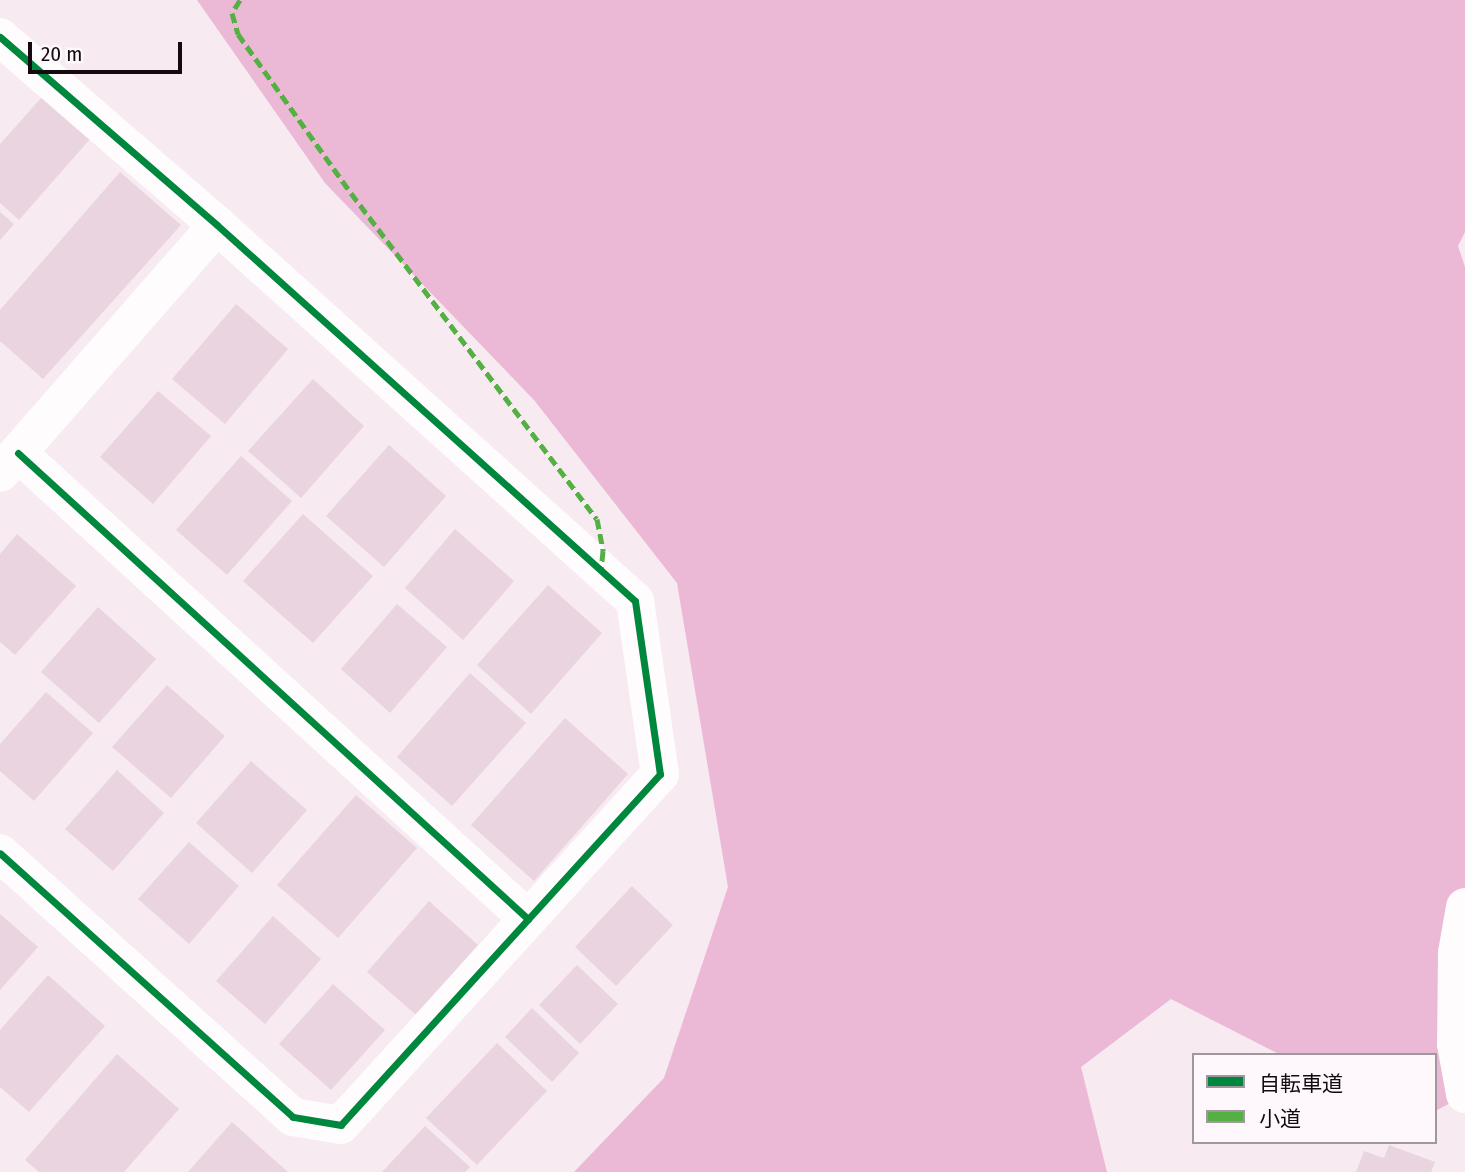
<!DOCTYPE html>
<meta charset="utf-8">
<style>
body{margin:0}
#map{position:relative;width:1465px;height:1172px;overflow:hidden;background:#f7eaf1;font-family:"Fira Sans Condensed","Noto Sans JP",sans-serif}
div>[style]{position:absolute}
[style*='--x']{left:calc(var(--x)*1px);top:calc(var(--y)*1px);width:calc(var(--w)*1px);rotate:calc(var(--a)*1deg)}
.forest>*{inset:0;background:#ebb8d5}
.building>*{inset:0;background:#ead4e0}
.minor>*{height:38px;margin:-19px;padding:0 19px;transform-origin:19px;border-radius:19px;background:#fefcfd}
.quiet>*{height:5px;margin-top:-2.5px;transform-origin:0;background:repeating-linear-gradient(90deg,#55b044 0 10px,transparent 0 15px)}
.cycleway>*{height:7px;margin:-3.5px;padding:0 3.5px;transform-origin:3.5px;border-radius:3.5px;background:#00873e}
span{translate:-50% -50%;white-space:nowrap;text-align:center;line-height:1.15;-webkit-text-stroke:5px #fef7fb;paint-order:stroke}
.legend{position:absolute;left:1192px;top:1053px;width:245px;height:91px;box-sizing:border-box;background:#fef7fb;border:2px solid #a0989d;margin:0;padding:9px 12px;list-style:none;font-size:21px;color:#140a10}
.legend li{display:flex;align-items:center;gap:14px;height:35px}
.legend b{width:35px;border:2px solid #a0989d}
.scale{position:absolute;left:28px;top:42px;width:154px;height:32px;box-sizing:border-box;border:4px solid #140a10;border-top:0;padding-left:9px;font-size:21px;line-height:24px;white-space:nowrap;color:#140a10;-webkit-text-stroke:5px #fef7fb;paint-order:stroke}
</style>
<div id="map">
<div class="forest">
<div style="clip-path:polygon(197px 0,1465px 0,1465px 232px,1458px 246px,1465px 267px,1465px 1090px,1462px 1097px,1435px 1111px,1435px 1055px,1281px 1055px,1171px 999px,1081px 1067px,1107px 1172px,574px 1172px,664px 1078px,728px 887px,677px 583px,534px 400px,325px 183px)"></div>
</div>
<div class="building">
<div style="clip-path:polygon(42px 97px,90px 139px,19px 220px,0 203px,0 144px)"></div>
<div style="clip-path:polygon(120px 172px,181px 225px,43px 379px,0 341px,0 310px)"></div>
<div style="clip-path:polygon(0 212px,14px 224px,0 240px)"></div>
<div style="clip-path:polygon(236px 304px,288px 349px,225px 424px,172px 379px)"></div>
<div style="clip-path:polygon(313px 379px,364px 426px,301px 498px,248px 451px)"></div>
<div style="clip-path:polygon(158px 391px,211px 436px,153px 504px,100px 457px)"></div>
<div style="clip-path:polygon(389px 445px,446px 496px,384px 567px,326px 516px)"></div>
<div style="clip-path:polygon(241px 456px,292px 501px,227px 575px,176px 530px)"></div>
<div style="clip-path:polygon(303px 514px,373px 576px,313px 643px,243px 581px)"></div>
<div style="clip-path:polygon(455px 529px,514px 581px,463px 640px,405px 588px)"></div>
<div style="clip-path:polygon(17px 534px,76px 586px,15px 655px,0 642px,0 554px)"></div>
<div style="clip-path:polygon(548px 585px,602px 633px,531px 714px,477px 665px)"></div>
<div style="clip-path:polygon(397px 604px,447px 647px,390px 713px,341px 669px)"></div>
<div style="clip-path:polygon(98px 607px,156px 659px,99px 723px,41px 672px)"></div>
<div style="clip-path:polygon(470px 673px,526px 723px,452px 806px,397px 757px)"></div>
<div style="clip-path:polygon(167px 685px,225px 736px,171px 798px,112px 747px)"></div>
<div style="clip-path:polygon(46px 692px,93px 733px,34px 801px,0 771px,0 744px)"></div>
<div style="clip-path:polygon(565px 718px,628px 774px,534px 881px,471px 825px)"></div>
<div style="clip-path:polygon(251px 761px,307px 810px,252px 873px,196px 823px)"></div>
<div style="clip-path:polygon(117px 770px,164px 813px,113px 871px,65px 829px)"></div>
<div style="clip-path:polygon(356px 795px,417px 848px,338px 938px,277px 885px)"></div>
<div style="clip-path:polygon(189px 842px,239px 886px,189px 944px,138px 899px)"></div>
<div style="clip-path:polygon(632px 886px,673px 925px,616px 986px,575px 947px)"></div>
<div style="clip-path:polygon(429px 901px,478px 945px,416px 1015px,367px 972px)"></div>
<div style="clip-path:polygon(0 914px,38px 947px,0 990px)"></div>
<div style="clip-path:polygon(273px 916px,321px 959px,265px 1024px,216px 981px)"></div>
<div style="clip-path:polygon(577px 965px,618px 1004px,580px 1044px,539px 1005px)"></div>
<div style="clip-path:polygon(48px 975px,105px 1026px,29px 1112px,0 1087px,0 1030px)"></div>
<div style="clip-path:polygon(333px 984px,385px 1030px,331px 1090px,279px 1044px)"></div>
<div style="clip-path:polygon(532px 1008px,579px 1053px,552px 1082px,505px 1037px)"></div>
<div style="clip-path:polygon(497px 1043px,547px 1091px,477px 1165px,426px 1118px)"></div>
<div style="clip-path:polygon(117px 1054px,179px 1109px,124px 1172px,39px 1172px,25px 1160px)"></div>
<div style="clip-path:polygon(232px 1122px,288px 1172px,188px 1172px)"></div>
<div style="clip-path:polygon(425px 1126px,470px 1167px,465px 1172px,382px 1172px)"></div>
<div style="clip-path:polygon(1389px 1145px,1435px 1162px,1431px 1172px,1356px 1172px,1364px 1151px,1384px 1158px)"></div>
</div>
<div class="minor">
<div style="--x:0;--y:37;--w:287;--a:40.9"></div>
<div style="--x:217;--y:225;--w:562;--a:41.97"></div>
<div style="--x:635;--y:601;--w:175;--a:81.8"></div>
<div style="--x:660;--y:774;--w:474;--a:132.3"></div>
<div style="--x:341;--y:1125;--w:49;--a:-170.5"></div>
<div style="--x:293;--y:1117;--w:394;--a:-138"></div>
<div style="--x:18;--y:453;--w:691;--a:42.42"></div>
<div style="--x:0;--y:473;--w:330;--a:-48.8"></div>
<div style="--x:1465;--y:907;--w:47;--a:99.9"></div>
<div style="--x:1457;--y:953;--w:91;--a:90.6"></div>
<div style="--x:1456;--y:1044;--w:51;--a:79.8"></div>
</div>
<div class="quiet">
<div style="--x:240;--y:0;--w:15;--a:122"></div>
<div style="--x:232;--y:13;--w:22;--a:74"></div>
<div style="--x:238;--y:34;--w:195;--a:54.6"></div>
<div style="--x:351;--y:193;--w:408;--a:53"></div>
<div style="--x:597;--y:519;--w:33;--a:79"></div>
<div style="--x:603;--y:551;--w:19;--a:96"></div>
</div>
<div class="cycleway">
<div style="--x:0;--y:37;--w:287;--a:40.9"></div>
<div style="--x:217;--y:225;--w:562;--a:41.97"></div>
<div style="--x:635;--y:601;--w:175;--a:81.8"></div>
<div style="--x:660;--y:774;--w:474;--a:132.3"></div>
<div style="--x:341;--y:1125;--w:49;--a:-170.5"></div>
<div style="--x:293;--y:1117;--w:394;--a:-138"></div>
<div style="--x:18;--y:453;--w:691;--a:42.42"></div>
</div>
<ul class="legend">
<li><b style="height:9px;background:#00873e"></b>自転車道</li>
<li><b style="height:9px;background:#55b044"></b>小道</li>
</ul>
<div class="scale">20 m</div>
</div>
